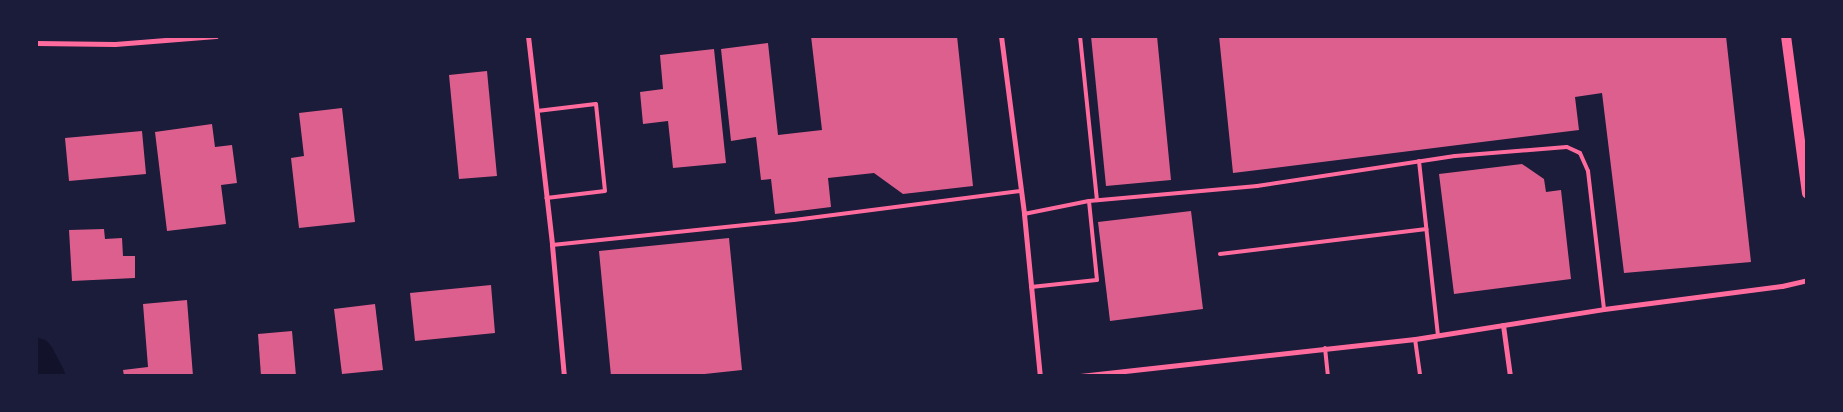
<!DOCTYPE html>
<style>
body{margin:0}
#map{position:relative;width:1843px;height:412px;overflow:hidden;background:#1b1b3a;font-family:"Roboto Serif",serif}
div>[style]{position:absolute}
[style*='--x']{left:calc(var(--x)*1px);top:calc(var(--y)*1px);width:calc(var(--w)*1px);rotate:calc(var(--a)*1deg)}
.canal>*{height:35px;margin:-17.5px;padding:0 17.5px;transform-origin:17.5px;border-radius:17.5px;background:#12122b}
.building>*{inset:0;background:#dd5f8e}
.service>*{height:4px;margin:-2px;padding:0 2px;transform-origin:2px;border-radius:2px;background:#ff6b9d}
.minor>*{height:5px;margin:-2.5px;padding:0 2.5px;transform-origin:2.5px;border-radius:2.5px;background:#ff6b9d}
.secondary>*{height:10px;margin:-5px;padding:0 5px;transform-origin:5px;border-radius:5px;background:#ff6b9d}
span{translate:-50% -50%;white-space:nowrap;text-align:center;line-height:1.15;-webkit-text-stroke:4.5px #1b1b3a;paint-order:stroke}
.frame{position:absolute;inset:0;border:38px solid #1b1b3a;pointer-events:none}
</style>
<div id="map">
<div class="canal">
<div style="--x:36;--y:355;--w:24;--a:62"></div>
</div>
<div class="building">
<div style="clip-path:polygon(811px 36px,957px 36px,973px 186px,903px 194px,874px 173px,828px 178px,831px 207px,775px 214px,771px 179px,761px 180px,756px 137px,731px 141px,721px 49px,768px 43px,778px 135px,822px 130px)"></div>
<div style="clip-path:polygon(1091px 36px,1157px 36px,1171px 180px,1106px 186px)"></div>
<div style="clip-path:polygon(1219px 36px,1726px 36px,1751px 262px,1624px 273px,1602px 93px,1575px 97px,1579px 130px,1233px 173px)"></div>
<div style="clip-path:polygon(714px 49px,726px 163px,673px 168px,668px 121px,643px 124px,640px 92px,663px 89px,660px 55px)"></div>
<div style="clip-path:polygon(487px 71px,497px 176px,459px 179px,449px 75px)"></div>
<div style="clip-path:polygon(342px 108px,355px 222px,299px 228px,291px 158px,304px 156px,299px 113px)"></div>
<div style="clip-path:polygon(212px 124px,215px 147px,232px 145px,237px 183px,221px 185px,226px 224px,167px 231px,155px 132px)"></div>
<div style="clip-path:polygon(142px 131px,146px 174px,69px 181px,65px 138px)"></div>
<div style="clip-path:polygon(1522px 164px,1544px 179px,1546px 192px,1561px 190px,1571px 279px,1454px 294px,1439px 174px)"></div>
<div style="clip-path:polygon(1191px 211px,1203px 309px,1110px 321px,1098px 222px)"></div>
<div style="clip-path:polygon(104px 229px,105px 239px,122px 238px,123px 256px,135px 256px,135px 278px,72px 281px,69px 230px)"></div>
<div style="clip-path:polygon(729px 238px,742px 370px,686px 376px,611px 376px,599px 251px)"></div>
<div style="clip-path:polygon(491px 285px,495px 333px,415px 341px,410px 293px)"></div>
<div style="clip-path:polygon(187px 300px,193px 376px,124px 376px,123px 370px,148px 367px,143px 304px)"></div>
<div style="clip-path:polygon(375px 304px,383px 370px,342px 374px,334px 309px)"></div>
<div style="clip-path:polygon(292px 331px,296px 376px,261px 376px,258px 334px)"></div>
</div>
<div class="service">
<div style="--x:1080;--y:36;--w:165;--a:84.1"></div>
<div style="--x:537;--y:111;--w:59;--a:-6.8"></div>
<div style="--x:596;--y:104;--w:87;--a:84.1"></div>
<div style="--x:605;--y:191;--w:59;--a:173.2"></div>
<div style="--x:1419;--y:161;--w:176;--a:83.8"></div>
<div style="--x:1024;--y:214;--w:66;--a:-11.3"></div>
<div style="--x:1089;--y:201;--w:169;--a:-5.1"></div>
<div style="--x:1257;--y:186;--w:200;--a:-8.6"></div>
<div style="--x:1455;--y:156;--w:112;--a:-4.6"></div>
<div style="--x:1567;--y:147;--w:14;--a:25"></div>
<div style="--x:1580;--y:153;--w:20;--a:66"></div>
<div style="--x:1588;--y:171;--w:139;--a:83.4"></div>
<div style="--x:552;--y:245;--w:243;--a:-5.9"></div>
<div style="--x:794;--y:220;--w:229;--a:-7.3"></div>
<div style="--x:1220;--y:254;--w:208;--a:-6.9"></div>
<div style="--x:1031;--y:287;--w:66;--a:-6.1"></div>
<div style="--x:1097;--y:280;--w:79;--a:-95.8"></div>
<div style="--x:1415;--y:339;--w:37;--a:82"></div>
<div style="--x:1325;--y:348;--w:28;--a:84"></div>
</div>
<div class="minor">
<div style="--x:528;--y:36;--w:210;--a:83.4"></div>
<div style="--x:552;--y:245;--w:132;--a:84.8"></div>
<div style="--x:1001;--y:36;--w:179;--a:82.6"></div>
<div style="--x:1024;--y:214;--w:163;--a:84.4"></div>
<div style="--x:36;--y:43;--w:79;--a:0.7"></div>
<div style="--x:115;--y:44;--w:101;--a:-4.5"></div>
<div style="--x:1503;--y:325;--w:51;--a:82.2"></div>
<div style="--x:1080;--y:376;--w:337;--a:-6.3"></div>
<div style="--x:1415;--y:339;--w:191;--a:-9"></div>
<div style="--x:1604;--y:309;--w:179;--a:-7.4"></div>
<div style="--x:1782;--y:286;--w:26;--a:-13"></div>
</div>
<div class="secondary">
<div style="--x:1786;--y:36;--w:159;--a:82.4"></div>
</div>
<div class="frame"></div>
</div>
